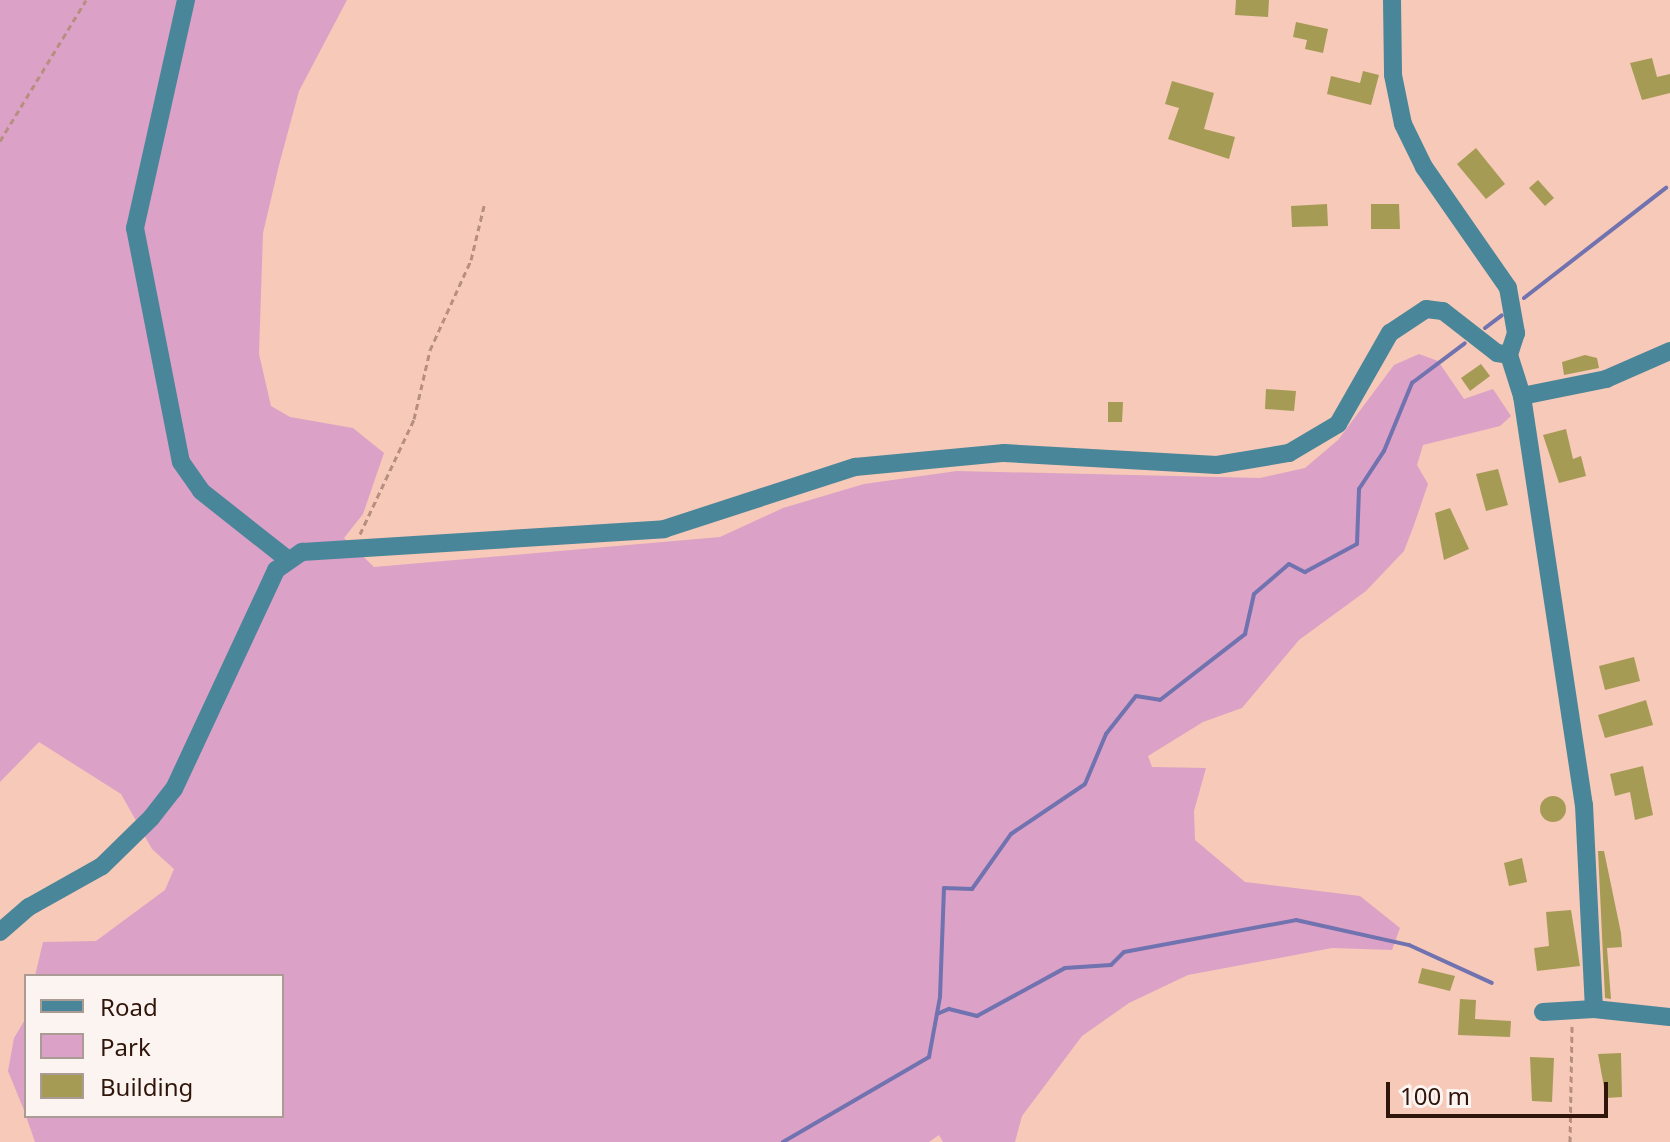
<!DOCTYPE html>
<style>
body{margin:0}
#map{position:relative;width:1670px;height:1142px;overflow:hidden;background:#f7c9b8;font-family:"Noto Sans",sans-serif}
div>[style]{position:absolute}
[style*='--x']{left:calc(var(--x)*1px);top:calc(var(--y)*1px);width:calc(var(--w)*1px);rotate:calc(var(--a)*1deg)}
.green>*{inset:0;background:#dca1c6}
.stream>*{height:4px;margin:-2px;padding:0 2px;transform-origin:2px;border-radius:2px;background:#7073af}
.building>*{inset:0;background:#a69b55}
.round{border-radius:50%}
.path>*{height:3px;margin-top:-1.5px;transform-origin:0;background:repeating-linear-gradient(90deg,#b78f81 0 6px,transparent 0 10px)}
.minor>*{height:18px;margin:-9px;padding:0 9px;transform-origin:9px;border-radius:9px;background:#4a8699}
span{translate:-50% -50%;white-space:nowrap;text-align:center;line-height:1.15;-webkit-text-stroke:6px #fcf4f1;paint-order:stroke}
.legend{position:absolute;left:24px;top:974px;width:260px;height:144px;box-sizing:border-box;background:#fcf4f1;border:2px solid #aa9b95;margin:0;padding:10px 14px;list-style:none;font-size:24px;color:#30150b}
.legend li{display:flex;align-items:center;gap:16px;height:40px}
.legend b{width:40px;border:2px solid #aa9b95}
.scale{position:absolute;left:1386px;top:1082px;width:222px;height:36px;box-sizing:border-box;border:4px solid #30150b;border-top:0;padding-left:10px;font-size:24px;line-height:28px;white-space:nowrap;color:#30150b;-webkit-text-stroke:6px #fcf4f1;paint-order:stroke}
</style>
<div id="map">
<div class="green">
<div style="clip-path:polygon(0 0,347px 0,299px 91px,279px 165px,263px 233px,259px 354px,271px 406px,290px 417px,353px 428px,384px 453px,363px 514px,344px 538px,374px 567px,720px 537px,783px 508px,864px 484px,957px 471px,1260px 478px,1305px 468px,1338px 440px,1394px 365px,1419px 354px,1438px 361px,1464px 399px,1493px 389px,1511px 416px,1500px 426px,1423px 445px,1417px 465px,1428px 484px,1414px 525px,1404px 551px,1366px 591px,1299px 640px,1242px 708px,1203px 722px,1148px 756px,1152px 767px,1206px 768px,1194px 811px,1195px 840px,1245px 882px,1360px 896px,1400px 928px,1392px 950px,1332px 948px,1188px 975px,1129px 1003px,1082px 1036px,1022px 1116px,1015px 1142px,943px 1142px,939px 1135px,929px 1142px,35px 1142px,26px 1116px,282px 1116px,282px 976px,35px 976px,43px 942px,96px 941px,165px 890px,174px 869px,152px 849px,121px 794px,39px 742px,0 782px)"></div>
<div style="clip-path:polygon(26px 1018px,26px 1115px,8px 1071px,14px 1038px)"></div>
</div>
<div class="stream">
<div style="--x:1524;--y:298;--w:180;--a:-37.8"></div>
<div style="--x:1485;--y:328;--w:21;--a:-37"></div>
<div style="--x:937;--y:1014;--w:13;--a:-23"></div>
<div style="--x:949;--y:1009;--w:29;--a:14"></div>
<div style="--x:977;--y:1016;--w:100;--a:-28.6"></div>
<div style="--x:1065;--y:968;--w:46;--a:-3.7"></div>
<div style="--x:1111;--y:965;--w:18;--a:-45"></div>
<div style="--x:1124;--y:952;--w:175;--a:-10.5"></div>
<div style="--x:1296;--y:920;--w:116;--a:12.5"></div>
<div style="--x:1409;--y:945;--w:91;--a:24.6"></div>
<div style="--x:783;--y:1142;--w:169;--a:-30.2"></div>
<div style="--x:929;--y:1057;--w:61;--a:-79.6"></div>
<div style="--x:940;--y:997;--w:109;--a:-87.9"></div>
<div style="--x:944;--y:888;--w:28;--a:2"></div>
<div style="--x:972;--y:889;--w:67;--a:-54.7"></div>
<div style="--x:1011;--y:834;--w:89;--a:-34"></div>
<div style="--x:1085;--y:784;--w:54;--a:-67.2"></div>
<div style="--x:1106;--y:734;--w:48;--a:-51.7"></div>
<div style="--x:1136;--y:696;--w:24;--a:9"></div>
<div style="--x:1160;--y:700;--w:108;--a:-37.8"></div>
<div style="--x:1245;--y:634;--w:41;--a:-77.3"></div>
<div style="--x:1254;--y:594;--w:46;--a:-40.6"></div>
<div style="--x:1289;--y:564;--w:18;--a:27"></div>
<div style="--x:1305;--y:572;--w:59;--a:-28.3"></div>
<div style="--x:1357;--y:544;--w:55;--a:-87.9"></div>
<div style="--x:1359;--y:489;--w:45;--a:-56.7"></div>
<div style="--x:1384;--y:451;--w:74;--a:-67.6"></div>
<div style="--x:1412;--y:383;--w:66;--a:-37"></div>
</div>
<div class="building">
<div style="clip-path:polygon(1236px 0,1269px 0,1268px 17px,1235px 15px)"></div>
<div style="clip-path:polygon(1296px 22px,1328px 29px,1323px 53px,1305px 49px,1307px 40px,1293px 37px)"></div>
<div style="clip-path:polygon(1652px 58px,1657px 77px,1670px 74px,1670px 93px,1642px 100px,1630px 63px)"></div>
<div style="clip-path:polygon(1363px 71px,1379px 75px,1371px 105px,1327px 94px,1331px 76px,1360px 83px)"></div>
<div style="clip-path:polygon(1172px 81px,1214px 93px,1204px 129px,1235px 137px,1229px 159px,1168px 139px,1179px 108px,1165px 104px)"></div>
<div style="clip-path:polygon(1476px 148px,1505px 184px,1486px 199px,1457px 164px)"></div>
<div style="clip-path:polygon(1538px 180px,1554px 198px,1545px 206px,1529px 188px)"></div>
<div style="clip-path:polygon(1327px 204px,1328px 226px,1292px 227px,1291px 206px)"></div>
<div style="clip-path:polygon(1371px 204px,1399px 204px,1400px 229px,1371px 229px)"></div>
<div style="clip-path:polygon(1585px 355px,1597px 358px,1599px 368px,1564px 375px,1562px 362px)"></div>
<div style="clip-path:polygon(1481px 364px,1490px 376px,1470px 391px,1461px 378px)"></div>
<div style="clip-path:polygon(1266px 389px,1296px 391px,1294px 411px,1265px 409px)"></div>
<div style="clip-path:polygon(1108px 402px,1123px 402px,1122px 422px,1108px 422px)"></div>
<div style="clip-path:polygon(1566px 429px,1573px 459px,1581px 456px,1586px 476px,1559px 483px,1543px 435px)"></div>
<div style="clip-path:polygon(1498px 469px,1508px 505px,1486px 511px,1476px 474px)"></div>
<div style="clip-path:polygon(1450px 508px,1469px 549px,1444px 560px,1435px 513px)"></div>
<div style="clip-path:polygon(1634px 657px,1640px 681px,1605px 690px,1599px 666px)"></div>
<div style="clip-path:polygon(1646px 700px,1653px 725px,1605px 738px,1598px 715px)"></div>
<div style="clip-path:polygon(1643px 766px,1653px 815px,1635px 820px,1630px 792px,1615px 796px,1610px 774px)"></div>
<div class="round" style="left:1540px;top:796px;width:26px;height:26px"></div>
<div style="clip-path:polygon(1598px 851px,1604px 851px,1621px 933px,1622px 947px,1607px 948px,1611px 999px,1605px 998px)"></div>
<div style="clip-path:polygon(1522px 858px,1527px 882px,1509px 886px,1504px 863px)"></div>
<div style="clip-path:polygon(1571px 910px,1580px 966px,1537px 971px,1534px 948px,1549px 946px,1546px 912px)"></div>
<div style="clip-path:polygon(1422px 968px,1455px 976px,1450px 991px,1418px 983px)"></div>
<div style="clip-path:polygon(1460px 999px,1476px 1000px,1475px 1019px,1511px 1021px,1510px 1037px,1458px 1035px)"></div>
<div style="clip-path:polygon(1621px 1053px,1622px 1097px,1606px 1098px,1598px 1054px)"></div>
<div style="clip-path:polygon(1530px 1057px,1554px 1058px,1552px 1102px,1532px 1101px)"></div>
</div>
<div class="path">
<div style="--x:0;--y:141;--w:165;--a:-58.6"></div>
<div style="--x:360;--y:534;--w:127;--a:-64.8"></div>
<div style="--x:414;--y:419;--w:71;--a:-76.9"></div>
<div style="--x:430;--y:350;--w:99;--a:-65.5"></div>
<div style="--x:471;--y:260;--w:56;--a:-76.5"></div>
<div style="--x:1570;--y:1142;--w:116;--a:-89"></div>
</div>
<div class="minor">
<div style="--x:186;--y:0;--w:234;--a:102.6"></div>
<div style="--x:135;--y:228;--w:238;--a:78.9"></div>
<div style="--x:181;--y:462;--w:35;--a:55"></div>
<div style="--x:201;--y:491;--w:110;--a:38.3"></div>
<div style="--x:1392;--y:0;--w:75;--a:89.2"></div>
<div style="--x:1393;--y:75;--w:50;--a:78.5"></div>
<div style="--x:1403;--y:124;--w:48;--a:64"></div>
<div style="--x:1424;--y:167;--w:147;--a:55.2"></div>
<div style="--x:1508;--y:288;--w:46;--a:79.9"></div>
<div style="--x:1516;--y:333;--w:23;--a:108"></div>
<div style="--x:1509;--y:355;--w:43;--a:72.4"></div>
<div style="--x:1522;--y:396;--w:414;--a:81.4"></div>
<div style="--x:1584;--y:805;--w:204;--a:87.2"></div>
<div style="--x:1522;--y:396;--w:86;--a:-11.4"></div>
<div style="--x:1606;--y:379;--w:70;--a:-23.6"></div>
<div style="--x:0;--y:932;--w:38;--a:-41"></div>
<div style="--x:29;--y:907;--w:84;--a:-29.3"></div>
<div style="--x:102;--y:866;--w:69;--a:-44.4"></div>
<div style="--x:151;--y:818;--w:37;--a:-52"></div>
<div style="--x:174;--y:789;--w:242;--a:-65"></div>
<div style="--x:276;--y:570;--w:32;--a:-35"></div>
<div style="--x:302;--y:552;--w:363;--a:-3.6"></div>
<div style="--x:664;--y:529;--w:201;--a:-18"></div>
<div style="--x:855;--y:467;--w:150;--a:-5.4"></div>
<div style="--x:1004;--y:453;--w:213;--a:3.2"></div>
<div style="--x:1217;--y:465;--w:73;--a:-9.5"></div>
<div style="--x:1289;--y:453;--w:57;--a:-30.6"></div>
<div style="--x:1338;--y:424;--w:105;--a:-60.3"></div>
<div style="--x:1390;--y:333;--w:43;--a:-33.7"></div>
<div style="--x:1426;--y:309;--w:17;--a:7"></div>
<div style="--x:1443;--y:311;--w:68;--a:37.9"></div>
<div style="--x:1497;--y:353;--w:12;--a:9"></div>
<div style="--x:1543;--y:1012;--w:51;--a:-3.4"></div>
<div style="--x:1594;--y:1009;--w:76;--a:6"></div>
</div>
<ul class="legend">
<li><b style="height:10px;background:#4a8699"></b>Road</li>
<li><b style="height:22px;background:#dca1c6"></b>Park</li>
<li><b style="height:22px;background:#a69b55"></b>Building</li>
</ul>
<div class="scale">100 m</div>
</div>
